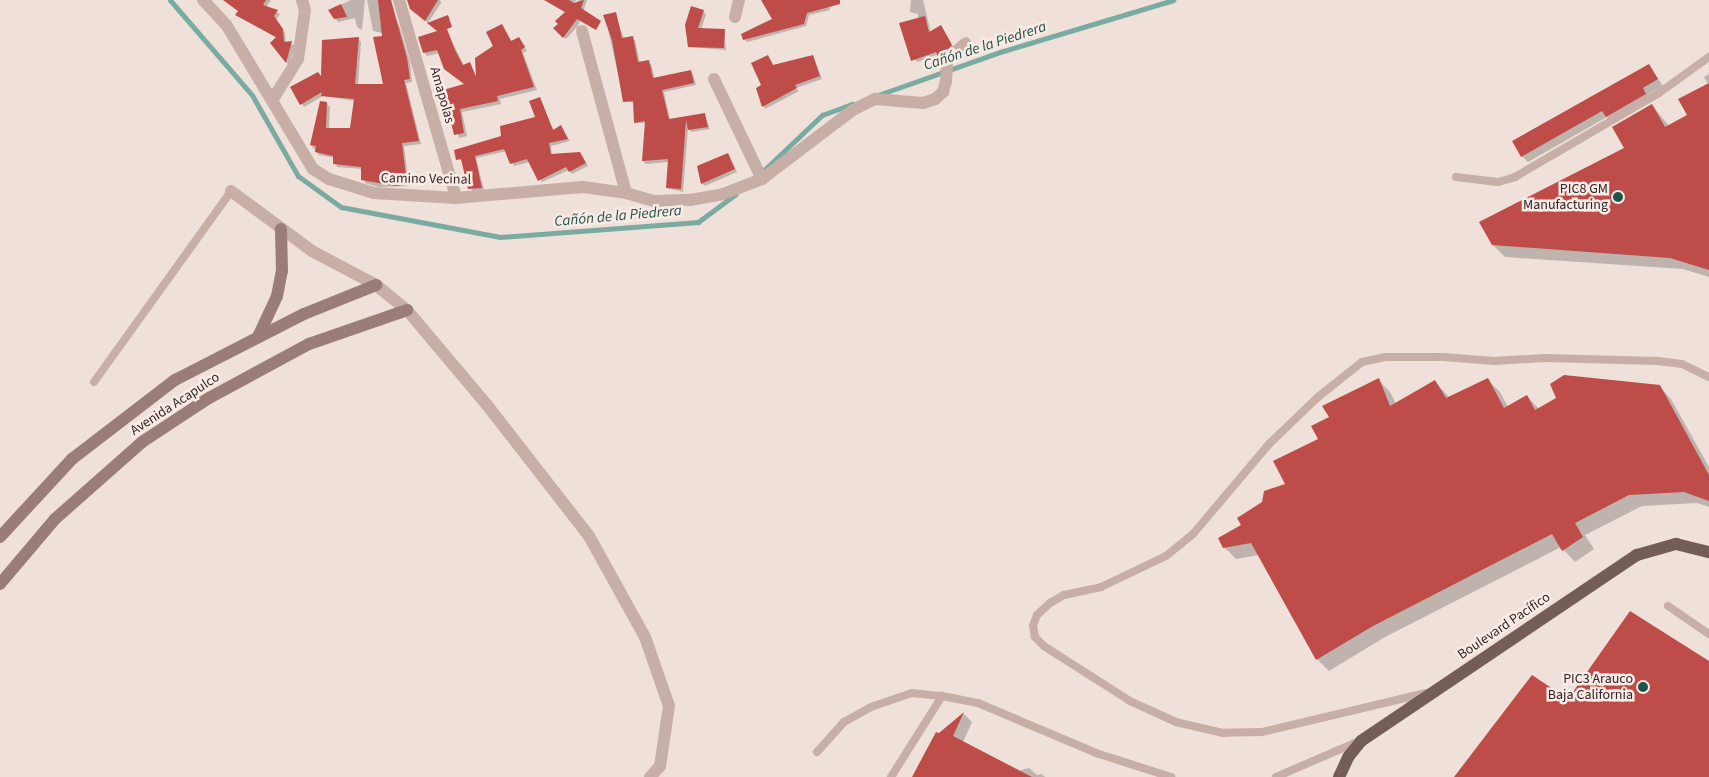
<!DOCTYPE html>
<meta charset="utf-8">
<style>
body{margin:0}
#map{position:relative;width:1709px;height:777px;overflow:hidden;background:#efe0d9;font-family:"Source Sans 3",sans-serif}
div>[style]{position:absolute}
.shadow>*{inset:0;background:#0003}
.stream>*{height:5px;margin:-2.5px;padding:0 2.5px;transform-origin:2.5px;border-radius:2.5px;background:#7aaba2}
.building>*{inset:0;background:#be4c48}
.service>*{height:8px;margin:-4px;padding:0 4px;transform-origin:4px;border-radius:4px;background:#c7aea6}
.minor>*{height:12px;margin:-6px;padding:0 6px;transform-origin:6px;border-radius:6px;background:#c7aea6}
.secondary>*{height:12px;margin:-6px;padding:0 6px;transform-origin:6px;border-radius:6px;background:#9a7d78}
.primary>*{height:12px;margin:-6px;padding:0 6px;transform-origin:6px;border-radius:6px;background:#745c58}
.dots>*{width:14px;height:14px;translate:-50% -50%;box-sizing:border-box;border:2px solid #f8ebe5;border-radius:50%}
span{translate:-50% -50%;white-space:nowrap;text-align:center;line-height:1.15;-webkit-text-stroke:5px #f8ebe5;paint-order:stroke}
.street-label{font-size:14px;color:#332827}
.poi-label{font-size:14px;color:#332827}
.right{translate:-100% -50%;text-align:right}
.water-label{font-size:15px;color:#1f524a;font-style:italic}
</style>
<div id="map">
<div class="shadow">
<i style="clip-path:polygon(237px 0,271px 0,266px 7px,280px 14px,276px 20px,285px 33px,286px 43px,295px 45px,289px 65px,271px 43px,277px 38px,240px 17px)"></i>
<i style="clip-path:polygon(351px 0,365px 0,362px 30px,357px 27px,355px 18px,338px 22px,330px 10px)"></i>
<i style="clip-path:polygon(367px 0,380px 0,399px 25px,410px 62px,412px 82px,406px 83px,421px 144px,404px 146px,409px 186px,379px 187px,365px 183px,362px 169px,337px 167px,335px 158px,319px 155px,311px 145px,327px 104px,330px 107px,329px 129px,351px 130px,355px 101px,323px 96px,304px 107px,292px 88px,322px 78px,358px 39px,361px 42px,358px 85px,385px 85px,382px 33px,373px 31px)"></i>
<i style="clip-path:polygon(408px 0,440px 0,441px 3px,428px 23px,415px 12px)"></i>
<i style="clip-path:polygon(546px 0,576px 0,574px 5px,579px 0,587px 0,578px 26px,566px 39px,555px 28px,566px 13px)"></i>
<i style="clip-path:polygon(762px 0,828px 0,830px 10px,809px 15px,806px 26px,747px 42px,744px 39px,773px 20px)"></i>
<i style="clip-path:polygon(911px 0,923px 0,931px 33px,943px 29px,954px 48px,942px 60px,939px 54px,917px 62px,915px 59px,918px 14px,910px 12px)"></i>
<i style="clip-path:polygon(703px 11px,706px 14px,701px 30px,724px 30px,726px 50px,689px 47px)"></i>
<i style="clip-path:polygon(615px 13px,624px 39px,635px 40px,640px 63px,651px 64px,655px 79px,690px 71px,693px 74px,696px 85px,664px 92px,670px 120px,704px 115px,710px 129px,692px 132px,688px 128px,683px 192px,667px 188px,669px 162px,646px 164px,643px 161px,646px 123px,635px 123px,634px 103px,624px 101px,605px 16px)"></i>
<i style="clip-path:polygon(502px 26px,512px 42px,519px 38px,527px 51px,523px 53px,537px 90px,500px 99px,501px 104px,462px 112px,467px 136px,459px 138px,445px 91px,466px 85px,445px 69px,439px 53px,427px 56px,424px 52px,446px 29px,464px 66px,469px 63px,477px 77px)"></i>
<i style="clip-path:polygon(813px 56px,822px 79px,796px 88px,799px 91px,765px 109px,758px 88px,763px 85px,770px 59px,774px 66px)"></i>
<i style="clip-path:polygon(1649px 65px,1663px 86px,1648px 94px,1651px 100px,1613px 123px,1607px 117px,1528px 162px,1522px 156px)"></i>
<i style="clip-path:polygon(1709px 74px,1709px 277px,1683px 269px,1505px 257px,1493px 245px,1625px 148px,1652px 105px,1669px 126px,1688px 116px,1708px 84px,1704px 77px)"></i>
<i style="clip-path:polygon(539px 99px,554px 131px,561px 127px,570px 141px,551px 146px,552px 156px,582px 156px,588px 166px,572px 174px,569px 170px,542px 182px,530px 162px,514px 166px,507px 151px,476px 158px,484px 190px,472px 191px,463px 161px,458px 159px,536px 118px)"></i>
<i style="clip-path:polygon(728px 155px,737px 172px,705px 186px,702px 183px)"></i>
<i style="clip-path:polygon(1378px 380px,1390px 392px,1396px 404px,1435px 382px,1450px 398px,1488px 380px,1500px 392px,1508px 407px,1527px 396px,1539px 409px,1659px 386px,1671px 399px,1709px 467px,1709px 507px,1697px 503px,1642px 506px,1585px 535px,1594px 549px,1575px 562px,1561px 547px,1385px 637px,1329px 671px,1317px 659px,1259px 555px,1236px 559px,1224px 547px,1286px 485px,1320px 440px,1330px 417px)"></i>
<i style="clip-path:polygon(964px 714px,972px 722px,963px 742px,1018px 771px,1029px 768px,1037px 775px,1042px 774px,1045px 777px,913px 777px,939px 735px)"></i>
</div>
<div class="stream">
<i style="left:170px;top:0;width:125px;rotate:49.2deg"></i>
<i style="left:252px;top:95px;width:93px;rotate:60.4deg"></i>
<i style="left:298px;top:176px;width:53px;rotate:35.8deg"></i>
<i style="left:341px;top:207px;width:162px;rotate:10.7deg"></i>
<i style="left:500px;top:237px;width:199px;rotate:-4.3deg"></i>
<i style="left:698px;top:222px;width:47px;rotate:-36.4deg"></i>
<i style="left:878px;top:95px;width:129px;rotate:-19.4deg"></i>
<i style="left:1000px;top:52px;width:181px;rotate:-16.7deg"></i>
<i style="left:760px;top:174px;width:86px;rotate:-43.6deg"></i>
<i style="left:822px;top:115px;width:33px;rotate:-20deg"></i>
</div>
<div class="building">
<i style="clip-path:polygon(223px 0,266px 0,263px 5px,278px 10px,274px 16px,283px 29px,284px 42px,292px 41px,286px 63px,270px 43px,276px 37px,235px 15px,238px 11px)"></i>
<i style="clip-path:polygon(378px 0,391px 0,407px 58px,410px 79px,404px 80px,419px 141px,402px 143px,407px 184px,396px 186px,361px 180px,361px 167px,333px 164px,333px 156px,315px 152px,316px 146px,310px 145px,320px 101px,327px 102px,326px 128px,350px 128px,354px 99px,321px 96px,322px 92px,300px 105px,290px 87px,318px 72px,321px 76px,322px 40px,359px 37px,355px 84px,383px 84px,373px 37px,382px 36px)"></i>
<i style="clip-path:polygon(407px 0,438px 0,425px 21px,410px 9px)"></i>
<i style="clip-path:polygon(544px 0,569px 0,574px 3px,584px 0,581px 8px,601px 21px,596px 30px,577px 19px,563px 38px,553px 28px,558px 24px,555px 21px,565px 12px)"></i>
<i style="clip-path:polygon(761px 0,840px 0,840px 4px,807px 13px,804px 24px,743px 40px,741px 34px,772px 19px)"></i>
<i style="clip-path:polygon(341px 4px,347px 17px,334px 19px,328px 10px)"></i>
<i style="clip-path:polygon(691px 6px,704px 10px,698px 28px,725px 29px,724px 48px,688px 47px,685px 25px)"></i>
<i style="clip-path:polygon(616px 12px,622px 38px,633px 36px,638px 62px,649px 60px,653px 78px,691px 70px,694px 83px,662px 90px,669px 119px,705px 113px,708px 127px,688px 130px,686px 120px,681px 189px,666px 188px,668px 159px,642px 161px,645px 121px,634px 123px,633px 101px,623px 102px,612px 40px,603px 15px)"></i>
<i style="clip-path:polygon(448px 15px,452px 27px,447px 29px,455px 50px,463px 65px,470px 62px,476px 77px,475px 58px,493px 46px,486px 32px,502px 24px,511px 41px,519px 37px,525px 47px,521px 50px,534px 87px,497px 96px,498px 101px,460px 109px,464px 133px,454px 135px,443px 90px,464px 84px,444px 69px,437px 50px,423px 53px,418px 37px,437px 31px,427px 23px)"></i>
<i style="clip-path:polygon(925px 16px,929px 32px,941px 25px,952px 45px,939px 59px,936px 52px,911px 61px,899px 23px)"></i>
<i style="clip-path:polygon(768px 55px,773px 65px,813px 55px,820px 76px,795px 85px,797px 88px,762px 107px,756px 88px,761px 85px,751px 63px)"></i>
<i style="clip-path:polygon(1649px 64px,1658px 79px,1643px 88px,1646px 94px,1606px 117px,1602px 111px,1521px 157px,1512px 141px)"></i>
<i style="clip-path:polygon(1709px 83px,1709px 270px,1670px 258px,1492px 245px,1479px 222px,1624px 148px,1612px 127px,1652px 104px,1665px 127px,1687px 115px,1678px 99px)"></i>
<i style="clip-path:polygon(540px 97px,553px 130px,561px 125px,568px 139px,549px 143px,551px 154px,580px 152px,586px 163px,569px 172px,566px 167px,538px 181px,527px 159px,510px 164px,504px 149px,475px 156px,482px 188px,468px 189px,461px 159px,456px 160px,454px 150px,501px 136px,500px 126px,535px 117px,529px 101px)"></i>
<i style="clip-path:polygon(728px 153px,735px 169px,701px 184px,697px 166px)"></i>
<i style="clip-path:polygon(1564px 375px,1660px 385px,1709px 475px,1709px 501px,1684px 492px,1629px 495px,1575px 523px,1583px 537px,1562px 551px,1552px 534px,1373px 626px,1316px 660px,1251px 543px,1223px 548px,1218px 538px,1241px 525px,1237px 518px,1262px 502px,1264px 491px,1285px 484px,1273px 461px,1318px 439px,1311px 426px,1329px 417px,1322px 406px,1379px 378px,1390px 406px,1435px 380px,1446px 398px,1488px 378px,1504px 408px,1527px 395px,1535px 410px,1556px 398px,1550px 384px)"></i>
<i style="clip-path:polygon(1630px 611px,1709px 661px,1709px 777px,1454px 777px,1532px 675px,1568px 699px)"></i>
<i style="clip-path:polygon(964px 712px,953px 736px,1032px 777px,912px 777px,936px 732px,939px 733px)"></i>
</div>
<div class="service">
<i style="left:1456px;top:177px;width:42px;rotate:6.8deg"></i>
<i style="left:1498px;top:182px;width:18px;rotate:-16deg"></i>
<i style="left:1515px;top:177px;width:167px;rotate:-30.3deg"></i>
<i style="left:1659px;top:93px;width:62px;rotate:-35.8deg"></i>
<i style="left:94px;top:382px;width:235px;rotate:-54.3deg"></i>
<i style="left:1668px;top:606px;width:50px;rotate:34.3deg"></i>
<i style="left:1426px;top:693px;width:169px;rotate:166.6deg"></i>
<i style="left:1262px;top:732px;width:39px;rotate:179deg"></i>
<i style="left:1223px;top:733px;width:48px;rotate:-166.8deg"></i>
<i style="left:1176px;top:722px;width:51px;rotate:-155.5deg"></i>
<i style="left:1130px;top:701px;width:102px;rotate:-147.4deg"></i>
<i style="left:1044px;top:646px;width:13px;rotate:-135deg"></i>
<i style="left:1035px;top:637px;width:11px;rotate:-100deg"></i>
<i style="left:1033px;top:626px;width:12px;rotate:-70deg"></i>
<i style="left:1037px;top:615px;width:18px;rotate:-43deg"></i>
<i style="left:1050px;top:603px;width:16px;rotate:-30deg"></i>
<i style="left:1064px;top:595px;width:38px;rotate:-12deg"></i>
<i style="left:1101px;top:587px;width:72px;rotate:-25.5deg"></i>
<i style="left:1166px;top:556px;width:35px;rotate:-39deg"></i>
<i style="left:1193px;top:534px;width:118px;rotate:-49.8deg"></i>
<i style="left:1269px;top:444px;width:68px;rotate:-43.8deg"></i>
<i style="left:1318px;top:397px;width:56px;rotate:-38.5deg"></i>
<i style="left:1362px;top:362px;width:24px;rotate:-12deg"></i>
<i style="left:1385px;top:357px;width:58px"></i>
<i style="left:1443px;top:357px;width:51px;rotate:4.5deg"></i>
<i style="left:1494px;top:361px;width:51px;rotate:-3.4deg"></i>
<i style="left:1545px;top:358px;width:113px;rotate:1.5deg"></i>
<i style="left:1658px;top:361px;width:24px;rotate:7deg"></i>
<i style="left:1682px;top:364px;width:30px;rotate:26deg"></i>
<i style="left:817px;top:752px;width:40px;rotate:-48deg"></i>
<i style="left:844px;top:722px;width:31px;rotate:-29deg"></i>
<i style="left:871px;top:707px;width:43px;rotate:-18.9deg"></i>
<i style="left:912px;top:693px;width:30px;rotate:6deg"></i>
<i style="left:891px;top:777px;width:96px;rotate:-57.8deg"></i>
<i style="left:942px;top:696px;width:37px;rotate:11deg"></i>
<i style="left:978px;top:703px;width:131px;rotate:22.9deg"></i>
<i style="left:1099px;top:754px;width:76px;rotate:17.7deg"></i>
<i style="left:1276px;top:777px;width:88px;rotate:-23.4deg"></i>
</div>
<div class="minor">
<i style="left:203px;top:0;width:35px;rotate:47deg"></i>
<i style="left:227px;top:26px;width:167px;rotate:59deg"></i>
<i style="left:313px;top:169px;width:19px;rotate:32deg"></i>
<i style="left:329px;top:179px;width:47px;rotate:17.3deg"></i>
<i style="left:374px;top:193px;width:82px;rotate:3.5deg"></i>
<i style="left:456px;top:198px;width:127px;rotate:-5deg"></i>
<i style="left:583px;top:187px;width:43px;rotate:7.9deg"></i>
<i style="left:626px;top:193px;width:29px;rotate:16deg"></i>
<i style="left:654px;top:201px;width:36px;rotate:-2deg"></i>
<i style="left:690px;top:200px;width:34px;rotate:-10deg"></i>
<i style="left:723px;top:194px;width:42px;rotate:-21deg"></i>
<i style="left:762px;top:179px;width:114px;rotate:-37.2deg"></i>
<i style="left:853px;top:110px;width:25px;rotate:-27deg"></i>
<i style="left:875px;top:99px;width:48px;rotate:4.8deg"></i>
<i style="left:923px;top:103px;width:13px;rotate:-18deg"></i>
<i style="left:935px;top:99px;width:11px;rotate:-41deg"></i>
<i style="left:943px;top:92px;width:11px;rotate:-75deg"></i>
<i style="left:946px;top:81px;width:21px;rotate:-87deg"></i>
<i style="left:947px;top:60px;width:25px;rotate:-42deg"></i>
<i style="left:399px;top:0;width:206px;rotate:73.9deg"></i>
<i style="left:735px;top:17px;width:17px;rotate:-77deg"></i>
<i style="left:582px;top:31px;width:168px;rotate:74.8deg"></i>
<i style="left:714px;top:79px;width:111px;rotate:64.4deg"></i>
<i style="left:273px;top:99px;width:47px;rotate:-58deg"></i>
<i style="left:298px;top:59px;width:49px;rotate:-81.9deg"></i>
<i style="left:305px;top:10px;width:10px;rotate:-107deg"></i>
<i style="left:231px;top:191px;width:101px;rotate:36.5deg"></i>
<i style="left:312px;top:251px;width:72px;rotate:28deg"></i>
<i style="left:376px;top:285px;width:40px;rotate:39deg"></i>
<i style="left:407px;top:310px;width:124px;rotate:49.9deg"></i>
<i style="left:487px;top:405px;width:166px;rotate:52.1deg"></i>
<i style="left:589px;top:536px;width:115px;rotate:61deg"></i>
<i style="left:645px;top:637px;width:73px;rotate:70.8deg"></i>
<i style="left:669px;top:706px;width:61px;rotate:98.5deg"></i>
<i style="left:660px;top:766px;width:15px;rotate:132deg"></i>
</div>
<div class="secondary">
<i style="left:258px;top:337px;width:45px;rotate:-65.1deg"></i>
<i style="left:277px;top:296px;width:25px;rotate:-79deg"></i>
<i style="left:282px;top:271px;width:42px;rotate:-91.4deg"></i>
<i style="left:0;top:537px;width:106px;rotate:-47.3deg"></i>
<i style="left:72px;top:459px;width:130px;rotate:-37.5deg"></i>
<i style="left:175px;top:380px;width:145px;rotate:-27.1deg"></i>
<i style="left:304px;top:314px;width:78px;rotate:-21.9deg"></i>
<i style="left:0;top:584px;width:85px;rotate:-49.8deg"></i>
<i style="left:55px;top:519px;width:116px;rotate:-41.5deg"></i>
<i style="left:142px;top:442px;width:80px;rotate:-33.3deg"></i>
<i style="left:209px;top:398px;width:114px;rotate:-28.4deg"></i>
<i style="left:309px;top:344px;width:104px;rotate:-19.1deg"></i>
</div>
<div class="primary">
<i style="left:1339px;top:777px;width:23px;rotate:-65deg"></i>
<i style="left:1349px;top:756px;width:19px;rotate:-51deg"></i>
<i style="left:1361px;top:741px;width:333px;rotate:-34deg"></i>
<i style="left:1637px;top:555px;width:41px;rotate:-15.8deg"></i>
<i style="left:1676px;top:544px;width:34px;rotate:14deg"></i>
</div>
<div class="dots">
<i style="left:1618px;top:197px;background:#1f524a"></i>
<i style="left:1643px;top:687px;background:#1f524a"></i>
</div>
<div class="street-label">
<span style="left:442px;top:95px;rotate:74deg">Amapolas</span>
<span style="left:426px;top:179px;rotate:1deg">Camino Vecinal</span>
<span style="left:175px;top:404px;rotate:-33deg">Avenida Acapulco</span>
<span style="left:1504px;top:626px;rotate:-34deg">Boulevard Pacífico</span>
</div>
<div class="poi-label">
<span class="right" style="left:1608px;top:197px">PIC8 GM<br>Manufacturing</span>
<span class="right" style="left:1633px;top:687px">PIC3 Arauco<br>Baja California</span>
</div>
<div class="water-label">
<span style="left:985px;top:46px;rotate:-18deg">Cañón de la Piedrera</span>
<span style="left:618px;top:216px;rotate:-5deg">Cañón de la Piedrera</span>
</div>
</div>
